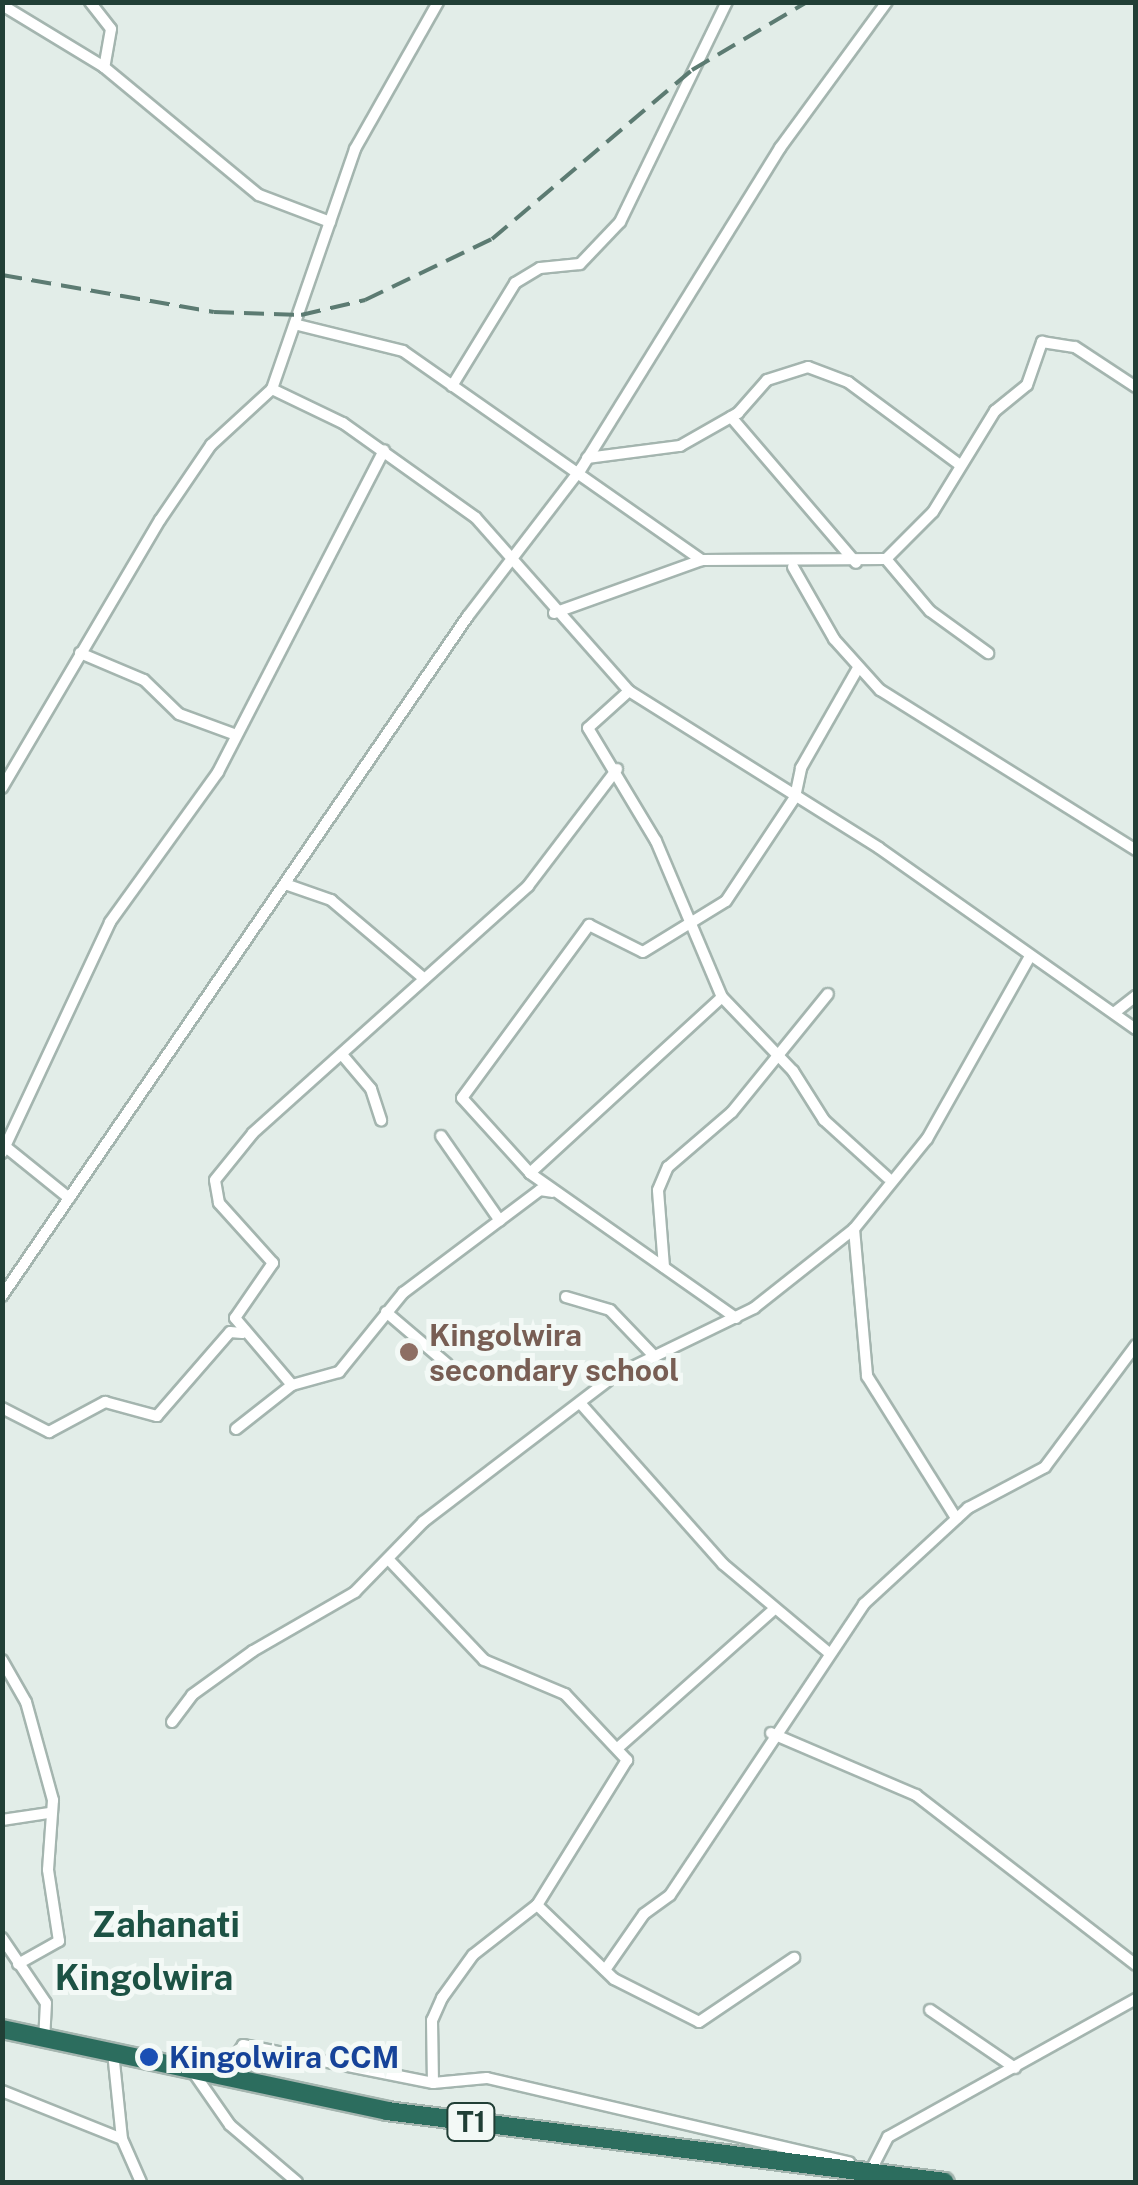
<!DOCTYPE html>
<style>
body{margin:0}
#map{position:relative;width:1138px;height:2185px;overflow:hidden;background:#e2ede8;font-family:"Public Sans",sans-serif}
div>[style]{position:absolute}
.roads{filter:drop-shadow(2px 0 #a4b5af) drop-shadow(-2px 0 #a4b5af) drop-shadow(0 2px #a4b5af) drop-shadow(0 -2px #a4b5af)}
.street>*{height:10px;margin:-5px;padding:0 5px;transform-origin:5px;border-radius:5px;background:#fff}
.highway>*{height:18px;margin:-9px;padding:0 9px;transform-origin:9px;border-radius:9px;background:#2c6d5e}
.rail>*{height:4px;margin-top:-2px;transform-origin:0;background:repeating-linear-gradient(90deg,#5c7b72 0 20px,transparent 0 30px)}
.dots>*{width:28px;height:28px;translate:-50% -50%;box-sizing:border-box;border:5px solid #f3f9f6;border-radius:50%}
span{translate:-50% -50%;white-space:nowrap;text-align:center;line-height:1.15;-webkit-text-stroke:10px #f3f9f6;paint-order:stroke}
.shield-label span{padding:2px 8px;background:#f3f9f6;border:2px solid;border-radius:8px;-webkit-text-stroke-width:0}
.shield-label{font-size:28px;color:#213f36;font-weight:700}
.education-label{font-size:30px;color:#785e54;font-weight:700}
.left{translate:0 -50%;text-align:left}
.transit-label{font-size:30px;color:#164399;font-weight:700}
.quarter-label{font-size:35px;color:#1c5244;font-weight:700}
.frame{position:absolute;inset:0;border:5px solid #213f36;pointer-events:none}
</style>
<div id="map">
<div class="roads">
<div class="street">
<i style="left:90px;top:2px;width:34px;rotate:52deg"></i>
<i style="left:111px;top:29px;width:39px;rotate:100deg"></i>
<i style="left:2px;top:5px;width:119px;rotate:31.3deg"></i>
<i style="left:104px;top:67px;width:201px;rotate:39.6deg"></i>
<i style="left:259px;top:195px;width:76px;rotate:20.8deg"></i>
<i style="left:298px;top:325px;width:108px;rotate:13.9deg"></i>
<i style="left:403px;top:351px;width:365px;rotate:35deg"></i>
<i style="left:452px;top:386px;width:121px;rotate:-58.5deg"></i>
<i style="left:515px;top:283px;width:29px;rotate:-31deg"></i>
<i style="left:540px;top:268px;width:40px;rotate:-5.7deg"></i>
<i style="left:580px;top:264px;width:58px;rotate:-46.4deg"></i>
<i style="left:620px;top:222px;width:245px;rotate:-64.1deg"></i>
<i style="left:272px;top:389px;width:79px;rotate:25.6deg"></i>
<i style="left:343px;top:423px;width:163px;rotate:35.5deg"></i>
<i style="left:476px;top:518px;width:231px;rotate:48.5deg"></i>
<i style="left:629px;top:691px;width:295px;rotate:32.1deg"></i>
<i style="left:879px;top:848px;width:314px;rotate:35.2deg"></i>
<i style="left:731px;top:417px;width:192px;rotate:49.4deg"></i>
<i style="left:587px;top:458px;width:94px;rotate:-7.4deg"></i>
<i style="left:680px;top:446px;width:67px;rotate:-29.6deg"></i>
<i style="left:738px;top:413px;width:44px;rotate:-48.7deg"></i>
<i style="left:767px;top:380px;width:43px;rotate:-17.6deg"></i>
<i style="left:808px;top:367px;width:43px;rotate:20.6deg"></i>
<i style="left:848px;top:382px;width:139px;rotate:36.5deg"></i>
<i style="left:886px;top:559px;width:68px;rotate:49.8deg"></i>
<i style="left:930px;top:611px;width:72px;rotate:35.9deg"></i>
<i style="left:793px;top:567px;width:83px;rotate:60.3deg"></i>
<i style="left:834px;top:639px;width:69px;rotate:48deg"></i>
<i style="left:880px;top:690px;width:302px;rotate:32deg"></i>
<i style="left:554px;top:613px;width:157px;rotate:-19.7deg"></i>
<i style="left:702px;top:560px;width:184px;rotate:-0.3deg"></i>
<i style="left:886px;top:559px;width:66px;rotate:-45deg"></i>
<i style="left:933px;top:512px;width:119px;rotate:-58.5deg"></i>
<i style="left:995px;top:411px;width:41px;rotate:-39.1deg"></i>
<i style="left:1027px;top:385px;width:46px;rotate:-70.8deg"></i>
<i style="left:1042px;top:342px;width:33px;rotate:9deg"></i>
<i style="left:1075px;top:347px;width:73px;rotate:33.3deg"></i>
<i style="left:80px;top:653px;width:69px;rotate:22.9deg"></i>
<i style="left:144px;top:680px;width:49px;rotate:44.2deg"></i>
<i style="left:179px;top:714px;width:61px;rotate:20.2deg"></i>
<i style="left:629px;top:691px;width:55px;rotate:137.9deg"></i>
<i style="left:588px;top:728px;width:132px;rotate:59deg"></i>
<i style="left:656px;top:841px;width:169px;rotate:67.1deg"></i>
<i style="left:722px;top:997px;width:103px;rotate:46.2deg"></i>
<i style="left:793px;top:1071px;width:58px;rotate:57.7deg"></i>
<i style="left:824px;top:1120px;width:86px;rotate:42.2deg"></i>
<i style="left:2px;top:788px;width:311px;rotate:-59.5deg"></i>
<i style="left:160px;top:520px;width:91px;rotate:-55.8deg"></i>
<i style="left:211px;top:445px;width:83px;rotate:-42.6deg"></i>
<i style="left:272px;top:389px;width:254px;rotate:-70.9deg"></i>
<i style="left:355px;top:149px;width:169px;rotate:-60.5deg"></i>
<i style="left:288px;top:885px;width:46px;rotate:19.2deg"></i>
<i style="left:331px;top:900px;width:118px;rotate:40.2deg"></i>
<i style="left:1114px;top:1013px;width:28px;rotate:-38deg"></i>
<i style="left:344px;top:1057px;width:42px;rotate:49.8deg"></i>
<i style="left:371px;top:1089px;width:33px;rotate:72deg"></i>
<i style="left:441px;top:1136px;width:103px;rotate:55.2deg"></i>
<i style="left:7px;top:1148px;width:80px;rotate:38.9deg"></i>
<i style="left:2px;top:1153px;width:255px;rotate:-64.9deg"></i>
<i style="left:110px;top:922px;width:185px;rotate:-54.2deg"></i>
<i style="left:218px;top:772px;width:362px;rotate:-62.7deg"></i>
<i style="left:530px;top:1173px;width:260px;rotate:-42.5deg"></i>
<i style="left:854px;top:1229px;width:148px;rotate:84.9deg"></i>
<i style="left:867px;top:1376px;width:168px;rotate:57.9deg"></i>
<i style="left:664px;top:1267px;width:77px;rotate:-94.5deg"></i>
<i style="left:658px;top:1190px;width:25px;rotate:-67deg"></i>
<i style="left:668px;top:1167px;width:84px;rotate:-40.7deg"></i>
<i style="left:732px;top:1112px;width:152px;rotate:-50.9deg"></i>
<i style="left:2px;top:1296px;width:824px;rotate:-55.58deg"></i>
<i style="left:468px;top:616px;width:185px;rotate:-52.5deg"></i>
<i style="left:581px;top:469px;width:378px;rotate:-58.2deg"></i>
<i style="left:780px;top:148px;width:181px;rotate:-53.8deg"></i>
<i style="left:566px;top:1297px;width:46px;rotate:16.5deg"></i>
<i style="left:610px;top:1310px;width:65px;rotate:46.2deg"></i>
<i style="left:386px;top:1312px;width:80px;rotate:40.4deg"></i>
<i style="left:736px;top:1318px;width:252px;rotate:-144.9deg"></i>
<i style="left:530px;top:1173px;width:101px;rotate:-132.2deg"></i>
<i style="left:462px;top:1098px;width:215px;rotate:-53.7deg"></i>
<i style="left:589px;top:925px;width:60px;rotate:26.6deg"></i>
<i style="left:643px;top:952px;width:97px;rotate:-31.6deg"></i>
<i style="left:726px;top:901px;width:125px;rotate:-56.4deg"></i>
<i style="left:795px;top:797px;width:30px;rotate:-78deg"></i>
<i style="left:801px;top:768px;width:115px;rotate:-60.3deg"></i>
<i style="left:292px;top:1385px;width:88px;rotate:-130.4deg"></i>
<i style="left:235px;top:1318px;width:67px;rotate:-55.4deg"></i>
<i style="left:273px;top:1263px;width:81px;rotate:-132deg"></i>
<i style="left:219px;top:1203px;width:23px;rotate:-100deg"></i>
<i style="left:215px;top:1180px;width:60px;rotate:-51deg"></i>
<i style="left:253px;top:1133px;width:370px;rotate:-41.9deg"></i>
<i style="left:528px;top:886px;width:147px;rotate:-52.7deg"></i>
<i style="left:581px;top:1404px;width:214px;rotate:48.4deg"></i>
<i style="left:723px;top:1564px;width:137px;rotate:40deg"></i>
<i style="left:2px;top:1408px;width:53px;rotate:27.1deg"></i>
<i style="left:49px;top:1432px;width:64px;rotate:-28.2deg"></i>
<i style="left:105px;top:1402px;width:54px;rotate:15.1deg"></i>
<i style="left:157px;top:1416px;width:111px;rotate:-49deg"></i>
<i style="left:230px;top:1332px;width:12px;rotate:5deg"></i>
<i style="left:236px;top:1429px;width:71px;rotate:-38.2deg"></i>
<i style="left:292px;top:1385px;width:49px;rotate:-15.5deg"></i>
<i style="left:339px;top:1372px;width:102px;rotate:-51deg"></i>
<i style="left:403px;top:1293px;width:171px;rotate:-36.9deg"></i>
<i style="left:540px;top:1190px;width:12px;rotate:9deg"></i>
<i style="left:391px;top:1562px;width:135px;rotate:46.5deg"></i>
<i style="left:484px;top:1660px;width:88px;rotate:22.8deg"></i>
<i style="left:565px;top:1694px;width:91px;rotate:46.8deg"></i>
<i style="left:627px;top:1760px;width:171px;rotate:121.8deg"></i>
<i style="left:537px;top:1905px;width:81px;rotate:142deg"></i>
<i style="left:473px;top:1955px;width:53px;rotate:125.8deg"></i>
<i style="left:442px;top:1998px;width:24px;rotate:114deg"></i>
<i style="left:432px;top:2020px;width:63px;rotate:89.1deg"></i>
<i style="left:2px;top:1660px;width:48px;rotate:60.3deg"></i>
<i style="left:26px;top:1702px;width:102px;rotate:74.6deg"></i>
<i style="left:53px;top:1800px;width:70px;rotate:94.1deg"></i>
<i style="left:48px;top:1870px;width:72px;rotate:81.2deg"></i>
<i style="left:59px;top:1941px;width:47px;rotate:150.7deg"></i>
<i style="left:172px;top:1722px;width:34px;rotate:-53deg"></i>
<i style="left:192px;top:1695px;width:75px;rotate:-35.8deg"></i>
<i style="left:253px;top:1651px;width:118px;rotate:-30deg"></i>
<i style="left:355px;top:1592px;width:98px;rotate:-45.8deg"></i>
<i style="left:423px;top:1522px;width:240px;rotate:-37.4deg"></i>
<i style="left:614px;top:1376px;width:156px;rotate:-25.9deg"></i>
<i style="left:754px;top:1308px;width:127px;rotate:-38.3deg"></i>
<i style="left:854px;top:1229px;width:116px;rotate:-51deg"></i>
<i style="left:927px;top:1139px;width:210px;rotate:-60.6deg"></i>
<i style="left:771px;top:1733px;width:158px;rotate:23.2deg"></i>
<i style="left:916px;top:1795px;width:278px;rotate:37.7deg"></i>
<i style="left:619px;top:1747px;width:205px;rotate:-41.6deg"></i>
<i style="left:2px;top:1820px;width:48px;rotate:-8.5deg"></i>
<i style="left:537px;top:1905px;width:107px;rotate:43.9deg"></i>
<i style="left:614px;top:1979px;width:95px;rotate:26.8deg"></i>
<i style="left:699px;top:2022px;width:115px;rotate:-34deg"></i>
<i style="left:2px;top:1938px;width:78px;rotate:55.9deg"></i>
<i style="left:46px;top:2003px;width:33px;rotate:93deg"></i>
<i style="left:605px;top:1970px;width:68px;rotate:-55.1deg"></i>
<i style="left:644px;top:1914px;width:32px;rotate:-36deg"></i>
<i style="left:670px;top:1895px;width:350px;rotate:-56.3deg"></i>
<i style="left:864px;top:1604px;width:142px;rotate:-42.7deg"></i>
<i style="left:968px;top:1508px;width:87px;rotate:-28deg"></i>
<i style="left:1045px;top:1467px;width:152px;rotate:-53.3deg"></i>
<i style="left:930px;top:2010px;width:103px;rotate:34.3deg"></i>
<i style="left:113px;top:2052px;width:87px;rotate:84.1deg"></i>
<i style="left:122px;top:2139px;width:47px;rotate:66.2deg"></i>
<i style="left:191px;top:2069px;width:68px;rotate:55.1deg"></i>
<i style="left:230px;top:2125px;width:88px;rotate:40.4deg"></i>
<i style="left:223px;top:2075px;width:36px;rotate:-56deg"></i>
<i style="left:243px;top:2045px;width:194px;rotate:11.3deg"></i>
<i style="left:433px;top:2083px;width:54px;rotate:-5.3deg"></i>
<i style="left:487px;top:2078px;width:372px;rotate:13.1deg"></i>
<i style="left:2px;top:2091px;width:129px;rotate:21.8deg"></i>
<i style="left:869px;top:2174px;width:42px;rotate:-62.8deg"></i>
<i style="left:888px;top:2137px;width:284px;rotate:-29.1deg"></i>
</div>
<div class="highway">
<i style="left:2px;top:2029px;width:394px;rotate:12deg"></i>
<i style="left:387px;top:2111px;width:562px;rotate:7.25deg"></i>
</div>
</div>
<div class="rail">
<i style="left:2px;top:275px;width:215px;rotate:9.9deg"></i>
<i style="left:214px;top:312px;width:87px;rotate:2deg"></i>
<i style="left:301px;top:315px;width:66px;rotate:-13.2deg"></i>
<i style="left:365px;top:300px;width:141px;rotate:-25.7deg"></i>
<i style="left:492px;top:239px;width:262px;rotate:-40.2deg"></i>
<i style="left:692px;top:70px;width:134px;rotate:-30.6deg"></i>
</div>
<div class="dots">
<i style="left:409px;top:1352px;background:#8d6e63"></i>
<i style="left:149px;top:2057px;background:#1a4fb4"></i>
</div>
<div class="shield-label">
<span style="left:471px;top:2122px">T1</span>
</div>
<div class="education-label">
<span class="left" style="left:429px;top:1352px">Kingolwira<br>secondary school</span>
</div>
<div class="transit-label">
<span class="left" style="left:169px;top:2057px">Kingolwira CCM</span>
</div>
<div class="quarter-label">
<span style="left:166px;top:1925px">Zahanati</span>
<span style="left:144px;top:1978px">Kingolwira</span>
</div>
<div class="frame"></div>
</div>
